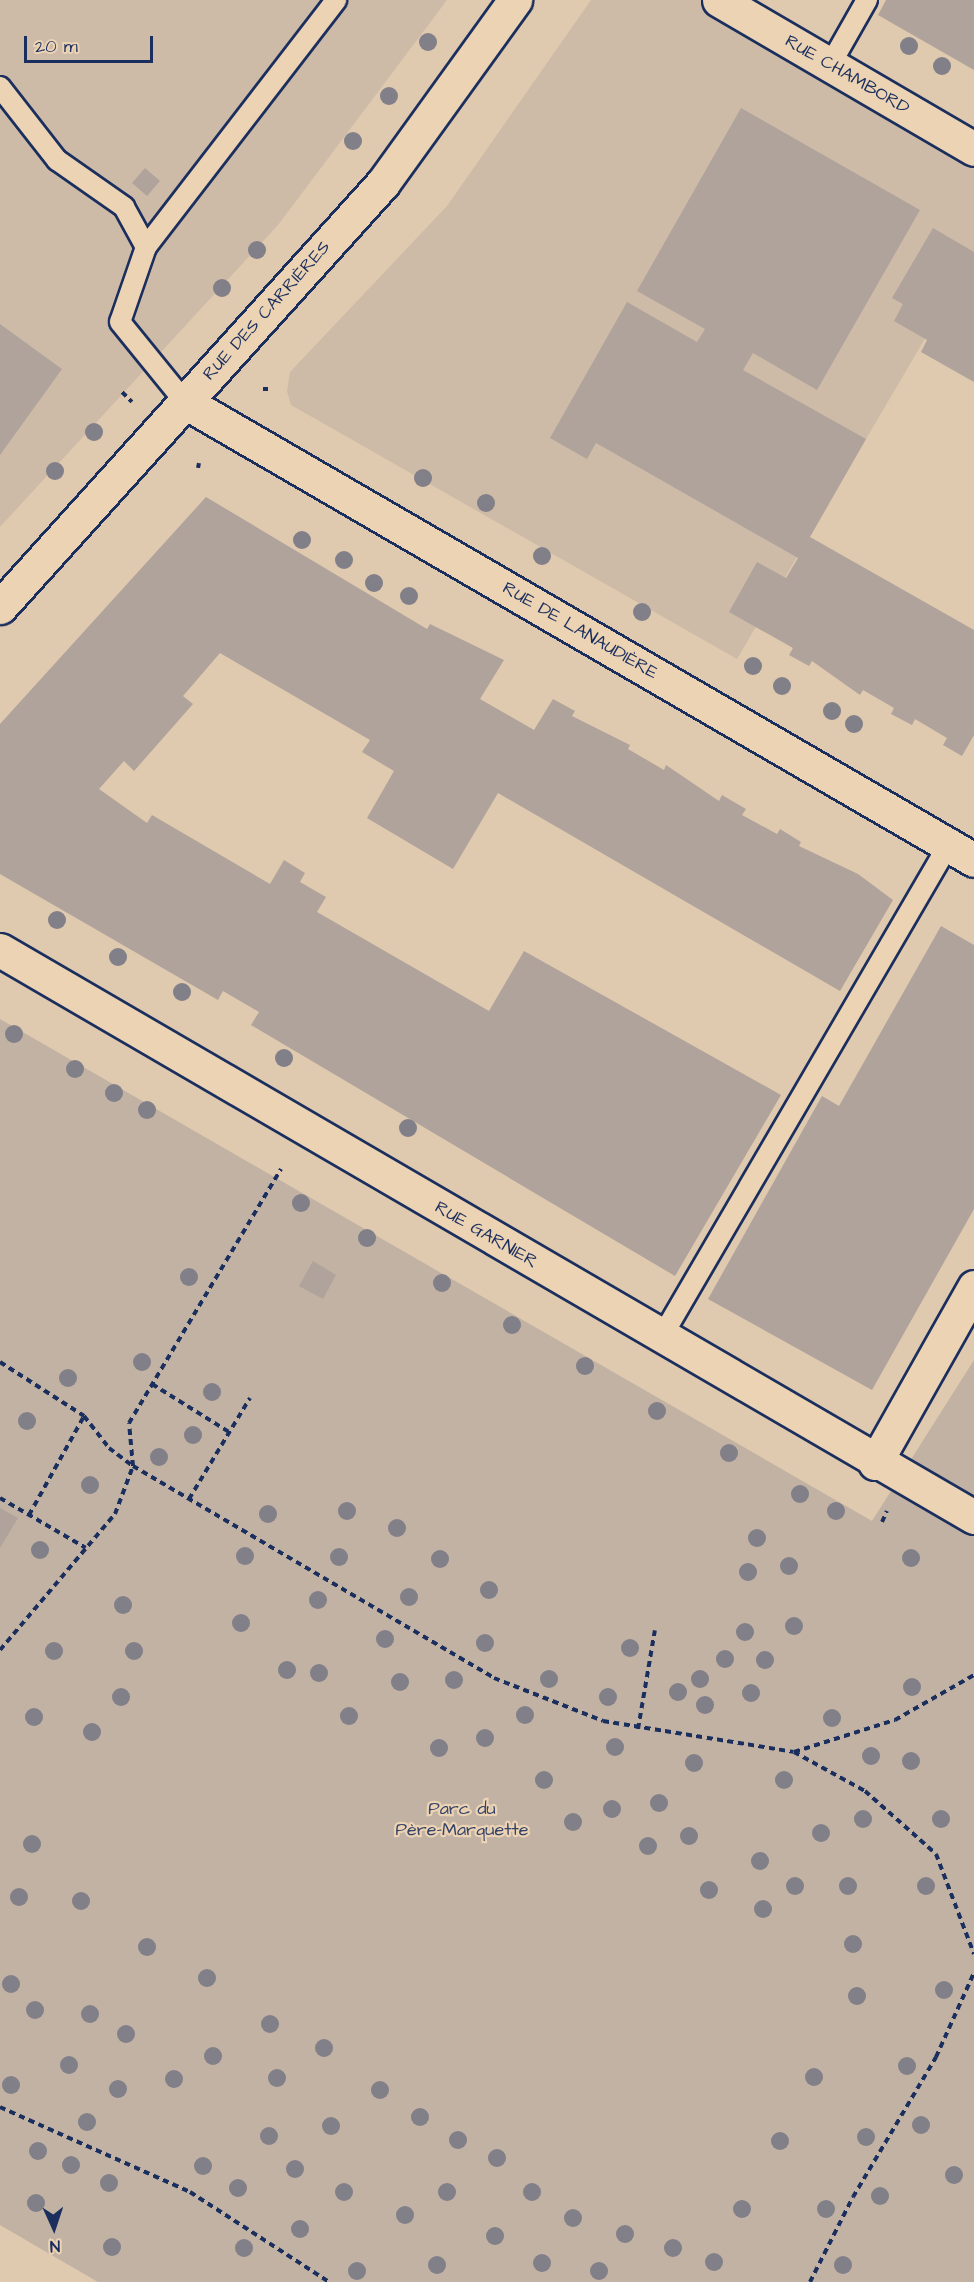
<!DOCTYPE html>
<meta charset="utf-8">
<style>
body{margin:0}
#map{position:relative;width:974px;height:2282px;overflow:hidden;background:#dfc9af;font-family:"Architects Daughter",sans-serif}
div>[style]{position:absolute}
.built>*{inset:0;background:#cdbba8}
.green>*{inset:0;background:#c2b2a3}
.building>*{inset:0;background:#afa39b}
.path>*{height:4px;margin-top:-2px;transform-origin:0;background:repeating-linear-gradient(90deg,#1b2f5e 0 6px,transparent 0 10.5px)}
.roads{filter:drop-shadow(2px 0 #1b2f5e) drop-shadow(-2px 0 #1b2f5e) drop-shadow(0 2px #1b2f5e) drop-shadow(0 -2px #1b2f5e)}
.service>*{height:20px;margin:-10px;padding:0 10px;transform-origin:10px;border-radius:10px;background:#ecd3b4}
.minor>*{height:33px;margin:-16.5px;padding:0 16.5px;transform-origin:16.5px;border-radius:16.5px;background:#ecd3b4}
.trees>*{width:18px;height:18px;margin:-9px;border-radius:50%;background:#817f88}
span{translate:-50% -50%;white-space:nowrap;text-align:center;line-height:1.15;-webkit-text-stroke:4.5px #ecd3b4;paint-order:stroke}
.street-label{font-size:18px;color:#1b2f5e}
.park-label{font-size:18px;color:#344368}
.north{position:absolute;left:24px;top:2198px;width:60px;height:60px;-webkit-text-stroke:4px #ecd3b4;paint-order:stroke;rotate:177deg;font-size:16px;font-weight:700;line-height:24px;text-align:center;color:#1b2f5e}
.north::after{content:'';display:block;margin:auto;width:21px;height:27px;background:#1b2f5e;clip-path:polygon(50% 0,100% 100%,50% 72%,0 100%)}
.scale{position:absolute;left:24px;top:36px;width:129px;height:27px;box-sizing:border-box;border:3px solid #1b2f5e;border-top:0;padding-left:8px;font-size:18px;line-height:21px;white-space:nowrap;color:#1b2f5e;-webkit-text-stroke:4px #ecd3b4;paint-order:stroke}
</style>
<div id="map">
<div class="built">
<i style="clip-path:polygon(0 0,447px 0,278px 225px,0 527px)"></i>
<i style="clip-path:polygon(591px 0,701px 0,974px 160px,974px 255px,737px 659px,291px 405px,287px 391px,290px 372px,447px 206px)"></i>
</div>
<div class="green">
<i style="clip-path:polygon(0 1019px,872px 1521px,974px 1360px,974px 2282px,98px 2282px,0 2225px)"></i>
</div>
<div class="building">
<i style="clip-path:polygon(886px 0,974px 0,974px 70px,878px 15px)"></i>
<i style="clip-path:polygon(741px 108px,920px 210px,817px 390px,753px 353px,743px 370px,866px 439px,810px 537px,974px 630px,974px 735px,962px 756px,943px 745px,947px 738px,915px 719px,912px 725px,891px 714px,894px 708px,863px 690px,860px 695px,812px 661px,809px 666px,789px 655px,793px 648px,729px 612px,757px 562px,786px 578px,798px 558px,596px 443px,587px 459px,550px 438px,627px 302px,697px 342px,705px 329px,637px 291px)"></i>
<i style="clip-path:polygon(145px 168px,160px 181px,147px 196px,132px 183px)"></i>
<i style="clip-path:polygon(933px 228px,974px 252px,974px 382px,921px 352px,927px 340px,894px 321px,903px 304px,892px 298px)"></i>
<i style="clip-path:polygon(0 324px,62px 369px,0 455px)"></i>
<i style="clip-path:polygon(206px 497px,427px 629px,430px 624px,504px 660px,480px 699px,534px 730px,553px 699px,575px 711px,572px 716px,630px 745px,628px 749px,664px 770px,666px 765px,719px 801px,722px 795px,746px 809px,742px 815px,777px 834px,780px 829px,801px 842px,799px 846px,858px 874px,893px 900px,840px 991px,498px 793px,453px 869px,367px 818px,394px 771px,362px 752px,370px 740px,220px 653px,183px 696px,193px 704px,134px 771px,124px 761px,99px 789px,147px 823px,152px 815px,270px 884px,284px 860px,305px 873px,300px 882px,326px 897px,317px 912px,489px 1011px,524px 951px,781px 1095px,675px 1276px,251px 1025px,259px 1012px,223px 991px,218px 1000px,0 874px,0 724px)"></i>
<i style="clip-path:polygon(941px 926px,974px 945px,974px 1209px,872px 1390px,708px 1299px,822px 1096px,839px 1106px)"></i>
<i style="clip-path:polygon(313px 1261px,336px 1275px,323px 1299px,299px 1286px)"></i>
<i style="clip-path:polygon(0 1508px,18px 1518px,0 1548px)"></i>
</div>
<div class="path">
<i style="left:263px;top:389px;width:5px"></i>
<i style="left:122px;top:392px;width:14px;rotate:45deg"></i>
<i style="left:198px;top:468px;width:5px;rotate:-79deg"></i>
<i style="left:0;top:1362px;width:100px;rotate:32.7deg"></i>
<i style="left:84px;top:1416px;width:41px;rotate:52deg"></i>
<i style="left:109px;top:1448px;width:30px;rotate:37deg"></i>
<i style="left:133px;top:1466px;width:419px;rotate:30.4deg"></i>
<i style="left:494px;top:1678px;width:117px;rotate:21.5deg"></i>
<i style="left:603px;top:1721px;width:193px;rotate:9.2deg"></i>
<i style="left:794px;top:1752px;width:106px;rotate:-17.6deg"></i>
<i style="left:895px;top:1720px;width:91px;rotate:-29.7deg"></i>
<i style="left:152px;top:1384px;width:91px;rotate:31.9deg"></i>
<i style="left:0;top:1498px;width:99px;rotate:30.2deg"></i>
<i style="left:189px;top:1499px;width:118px;rotate:-58.9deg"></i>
<i style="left:29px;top:1515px;width:113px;rotate:-60.9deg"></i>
<i style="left:882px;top:1522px;width:12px;rotate:-66deg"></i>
<i style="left:0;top:1650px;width:178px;rotate:-49.8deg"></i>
<i style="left:115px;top:1514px;width:51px;rotate:-69.4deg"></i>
<i style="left:133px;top:1466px;width:43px;rotate:-95.3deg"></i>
<i style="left:129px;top:1423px;width:296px;rotate:-59.1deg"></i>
<i style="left:638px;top:1729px;width:100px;rotate:-80.3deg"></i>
<i style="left:794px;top:1752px;width:81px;rotate:28.8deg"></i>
<i style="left:865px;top:1791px;width:95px;rotate:41.6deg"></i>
<i style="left:936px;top:1854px;width:107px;rotate:69.2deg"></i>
<i style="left:0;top:2107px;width:208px;rotate:24.1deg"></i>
<i style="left:190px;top:2192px;width:166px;rotate:32.9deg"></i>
<i style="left:810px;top:2282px;width:95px;rotate:-63.2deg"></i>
<i style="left:853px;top:2197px;width:163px;rotate:-59.3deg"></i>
<i style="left:936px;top:2057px;width:92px;rotate:-65.7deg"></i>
</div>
<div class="roads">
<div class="service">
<i style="left:830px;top:65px;width:75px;rotate:-60.4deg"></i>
<i style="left:0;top:87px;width:93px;rotate:52deg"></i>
<i style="left:57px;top:160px;width:82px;rotate:35deg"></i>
<i style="left:124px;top:207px;width:46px;rotate:61.2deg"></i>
<i style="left:146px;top:247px;width:79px;rotate:109.1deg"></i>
<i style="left:120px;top:322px;width:103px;rotate:50.9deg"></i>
<i style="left:146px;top:247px;width:312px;rotate:-52.4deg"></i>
<i style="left:661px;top:1338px;width:572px;rotate:-59.76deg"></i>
</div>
<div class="minor">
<i style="left:719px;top:0;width:295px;rotate:30.3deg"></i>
<i style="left:185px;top:402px;width:912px;rotate:30.13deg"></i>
<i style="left:0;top:607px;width:571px;rotate:-47.91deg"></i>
<i style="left:383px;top:183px;width:226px;rotate:-54.2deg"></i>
<i style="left:0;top:950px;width:1127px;rotate:30.21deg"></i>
<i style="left:875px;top:1463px;width:202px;rotate:-60.6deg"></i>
</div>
</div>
<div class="trees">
<i style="left:428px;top:42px"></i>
<i style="left:909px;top:46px"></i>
<i style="left:942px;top:66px"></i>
<i style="left:389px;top:96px"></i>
<i style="left:353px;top:141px"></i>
<i style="left:257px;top:250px"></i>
<i style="left:222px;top:288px"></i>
<i style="left:94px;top:432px"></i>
<i style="left:55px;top:471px"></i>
<i style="left:423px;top:478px"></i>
<i style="left:486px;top:503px"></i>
<i style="left:302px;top:540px"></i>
<i style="left:542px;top:556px"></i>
<i style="left:344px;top:560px"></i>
<i style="left:374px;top:583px"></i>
<i style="left:409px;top:596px"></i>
<i style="left:642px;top:612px"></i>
<i style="left:753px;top:666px"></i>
<i style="left:782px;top:686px"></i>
<i style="left:832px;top:711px"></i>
<i style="left:854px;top:724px"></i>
<i style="left:57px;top:920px"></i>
<i style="left:118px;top:957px"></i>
<i style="left:182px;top:992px"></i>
<i style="left:14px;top:1034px"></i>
<i style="left:284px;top:1058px"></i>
<i style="left:75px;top:1069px"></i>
<i style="left:114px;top:1093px"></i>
<i style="left:147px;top:1110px"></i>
<i style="left:408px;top:1128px"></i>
<i style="left:301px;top:1203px"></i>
<i style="left:367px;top:1238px"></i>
<i style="left:189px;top:1277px"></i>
<i style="left:442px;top:1283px"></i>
<i style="left:512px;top:1325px"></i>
<i style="left:142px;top:1362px"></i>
<i style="left:585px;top:1366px"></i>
<i style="left:68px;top:1378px"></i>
<i style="left:212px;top:1392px"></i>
<i style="left:657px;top:1411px"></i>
<i style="left:27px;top:1421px"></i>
<i style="left:193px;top:1435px"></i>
<i style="left:729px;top:1453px"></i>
<i style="left:159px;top:1457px"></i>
<i style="left:90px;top:1485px"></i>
<i style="left:800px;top:1494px"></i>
<i style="left:347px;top:1511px"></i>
<i style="left:836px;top:1511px"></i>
<i style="left:268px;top:1514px"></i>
<i style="left:397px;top:1528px"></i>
<i style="left:757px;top:1538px"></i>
<i style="left:40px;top:1550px"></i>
<i style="left:245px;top:1556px"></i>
<i style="left:339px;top:1557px"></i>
<i style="left:911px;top:1558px"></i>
<i style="left:440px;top:1559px"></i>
<i style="left:789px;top:1566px"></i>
<i style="left:748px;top:1572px"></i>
<i style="left:489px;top:1590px"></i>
<i style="left:409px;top:1597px"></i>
<i style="left:318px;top:1600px"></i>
<i style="left:123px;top:1605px"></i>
<i style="left:241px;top:1623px"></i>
<i style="left:794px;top:1626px"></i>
<i style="left:745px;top:1632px"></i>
<i style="left:385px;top:1639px"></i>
<i style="left:485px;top:1643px"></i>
<i style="left:630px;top:1648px"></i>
<i style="left:54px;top:1651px"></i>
<i style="left:134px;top:1651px"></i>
<i style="left:725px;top:1659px"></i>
<i style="left:765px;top:1660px"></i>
<i style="left:287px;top:1670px"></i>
<i style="left:319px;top:1673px"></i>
<i style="left:549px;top:1679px"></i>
<i style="left:700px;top:1679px"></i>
<i style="left:454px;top:1680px"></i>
<i style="left:400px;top:1682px"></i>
<i style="left:912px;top:1687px"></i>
<i style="left:678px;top:1692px"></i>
<i style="left:751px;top:1693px"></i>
<i style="left:121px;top:1697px"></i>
<i style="left:608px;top:1697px"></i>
<i style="left:705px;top:1705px"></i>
<i style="left:525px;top:1715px"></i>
<i style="left:349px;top:1716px"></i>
<i style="left:34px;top:1717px"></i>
<i style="left:832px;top:1718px"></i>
<i style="left:92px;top:1732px"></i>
<i style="left:485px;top:1738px"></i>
<i style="left:615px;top:1747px"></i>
<i style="left:439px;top:1748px"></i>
<i style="left:871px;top:1756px"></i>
<i style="left:911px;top:1761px"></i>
<i style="left:694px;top:1763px"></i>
<i style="left:544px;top:1780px"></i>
<i style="left:784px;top:1780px"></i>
<i style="left:659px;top:1803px"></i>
<i style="left:612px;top:1809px"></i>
<i style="left:863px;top:1819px"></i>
<i style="left:941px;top:1819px"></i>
<i style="left:573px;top:1822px"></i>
<i style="left:821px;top:1833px"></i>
<i style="left:689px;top:1836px"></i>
<i style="left:32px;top:1844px"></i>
<i style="left:648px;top:1846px"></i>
<i style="left:760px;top:1861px"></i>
<i style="left:795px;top:1886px"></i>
<i style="left:848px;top:1886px"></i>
<i style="left:926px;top:1886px"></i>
<i style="left:709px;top:1890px"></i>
<i style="left:19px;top:1897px"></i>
<i style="left:81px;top:1901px"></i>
<i style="left:763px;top:1909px"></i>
<i style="left:853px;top:1944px"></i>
<i style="left:147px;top:1947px"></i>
<i style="left:207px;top:1978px"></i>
<i style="left:11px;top:1984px"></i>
<i style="left:944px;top:1990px"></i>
<i style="left:857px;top:1996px"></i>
<i style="left:35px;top:2010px"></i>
<i style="left:90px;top:2014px"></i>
<i style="left:270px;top:2024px"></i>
<i style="left:126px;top:2034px"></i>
<i style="left:324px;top:2048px"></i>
<i style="left:213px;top:2056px"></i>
<i style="left:69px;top:2065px"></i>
<i style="left:907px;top:2066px"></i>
<i style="left:814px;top:2077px"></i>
<i style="left:277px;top:2078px"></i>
<i style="left:174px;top:2079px"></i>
<i style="left:11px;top:2085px"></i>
<i style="left:118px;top:2089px"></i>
<i style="left:380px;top:2090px"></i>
<i style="left:420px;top:2117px"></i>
<i style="left:87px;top:2122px"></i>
<i style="left:921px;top:2125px"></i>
<i style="left:331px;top:2126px"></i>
<i style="left:269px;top:2136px"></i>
<i style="left:866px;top:2137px"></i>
<i style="left:458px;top:2140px"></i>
<i style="left:780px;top:2141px"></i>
<i style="left:38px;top:2151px"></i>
<i style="left:497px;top:2158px"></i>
<i style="left:71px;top:2165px"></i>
<i style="left:203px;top:2166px"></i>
<i style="left:295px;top:2169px"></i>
<i style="left:954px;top:2175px"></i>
<i style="left:109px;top:2183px"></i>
<i style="left:238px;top:2188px"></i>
<i style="left:344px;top:2192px"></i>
<i style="left:447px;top:2192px"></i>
<i style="left:532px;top:2192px"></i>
<i style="left:880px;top:2196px"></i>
<i style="left:36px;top:2203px"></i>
<i style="left:742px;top:2209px"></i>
<i style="left:826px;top:2209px"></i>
<i style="left:405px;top:2215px"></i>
<i style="left:573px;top:2218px"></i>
<i style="left:300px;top:2229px"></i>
<i style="left:625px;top:2234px"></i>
<i style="left:495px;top:2236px"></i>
<i style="left:112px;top:2247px"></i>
<i style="left:244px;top:2248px"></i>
<i style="left:673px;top:2248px"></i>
<i style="left:714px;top:2262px"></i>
<i style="left:542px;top:2263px"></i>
<i style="left:437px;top:2265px"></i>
<i style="left:843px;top:2265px"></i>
<i style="left:357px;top:2271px"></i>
<i style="left:599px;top:2271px"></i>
</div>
<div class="street-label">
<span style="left:847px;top:75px;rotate:30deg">RUE CHAMBORD</span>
<span style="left:267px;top:311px;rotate:-48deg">RUE DES CARRIÈRES</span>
<span style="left:580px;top:631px;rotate:30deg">RUE DE LANAUDIÈRE</span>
<span style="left:486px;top:1235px;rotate:30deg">RUE GARNIER</span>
</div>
<div class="park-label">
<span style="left:462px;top:1820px">Parc du<br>Père-Marquette</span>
</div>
<div class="north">N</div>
<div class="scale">20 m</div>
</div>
